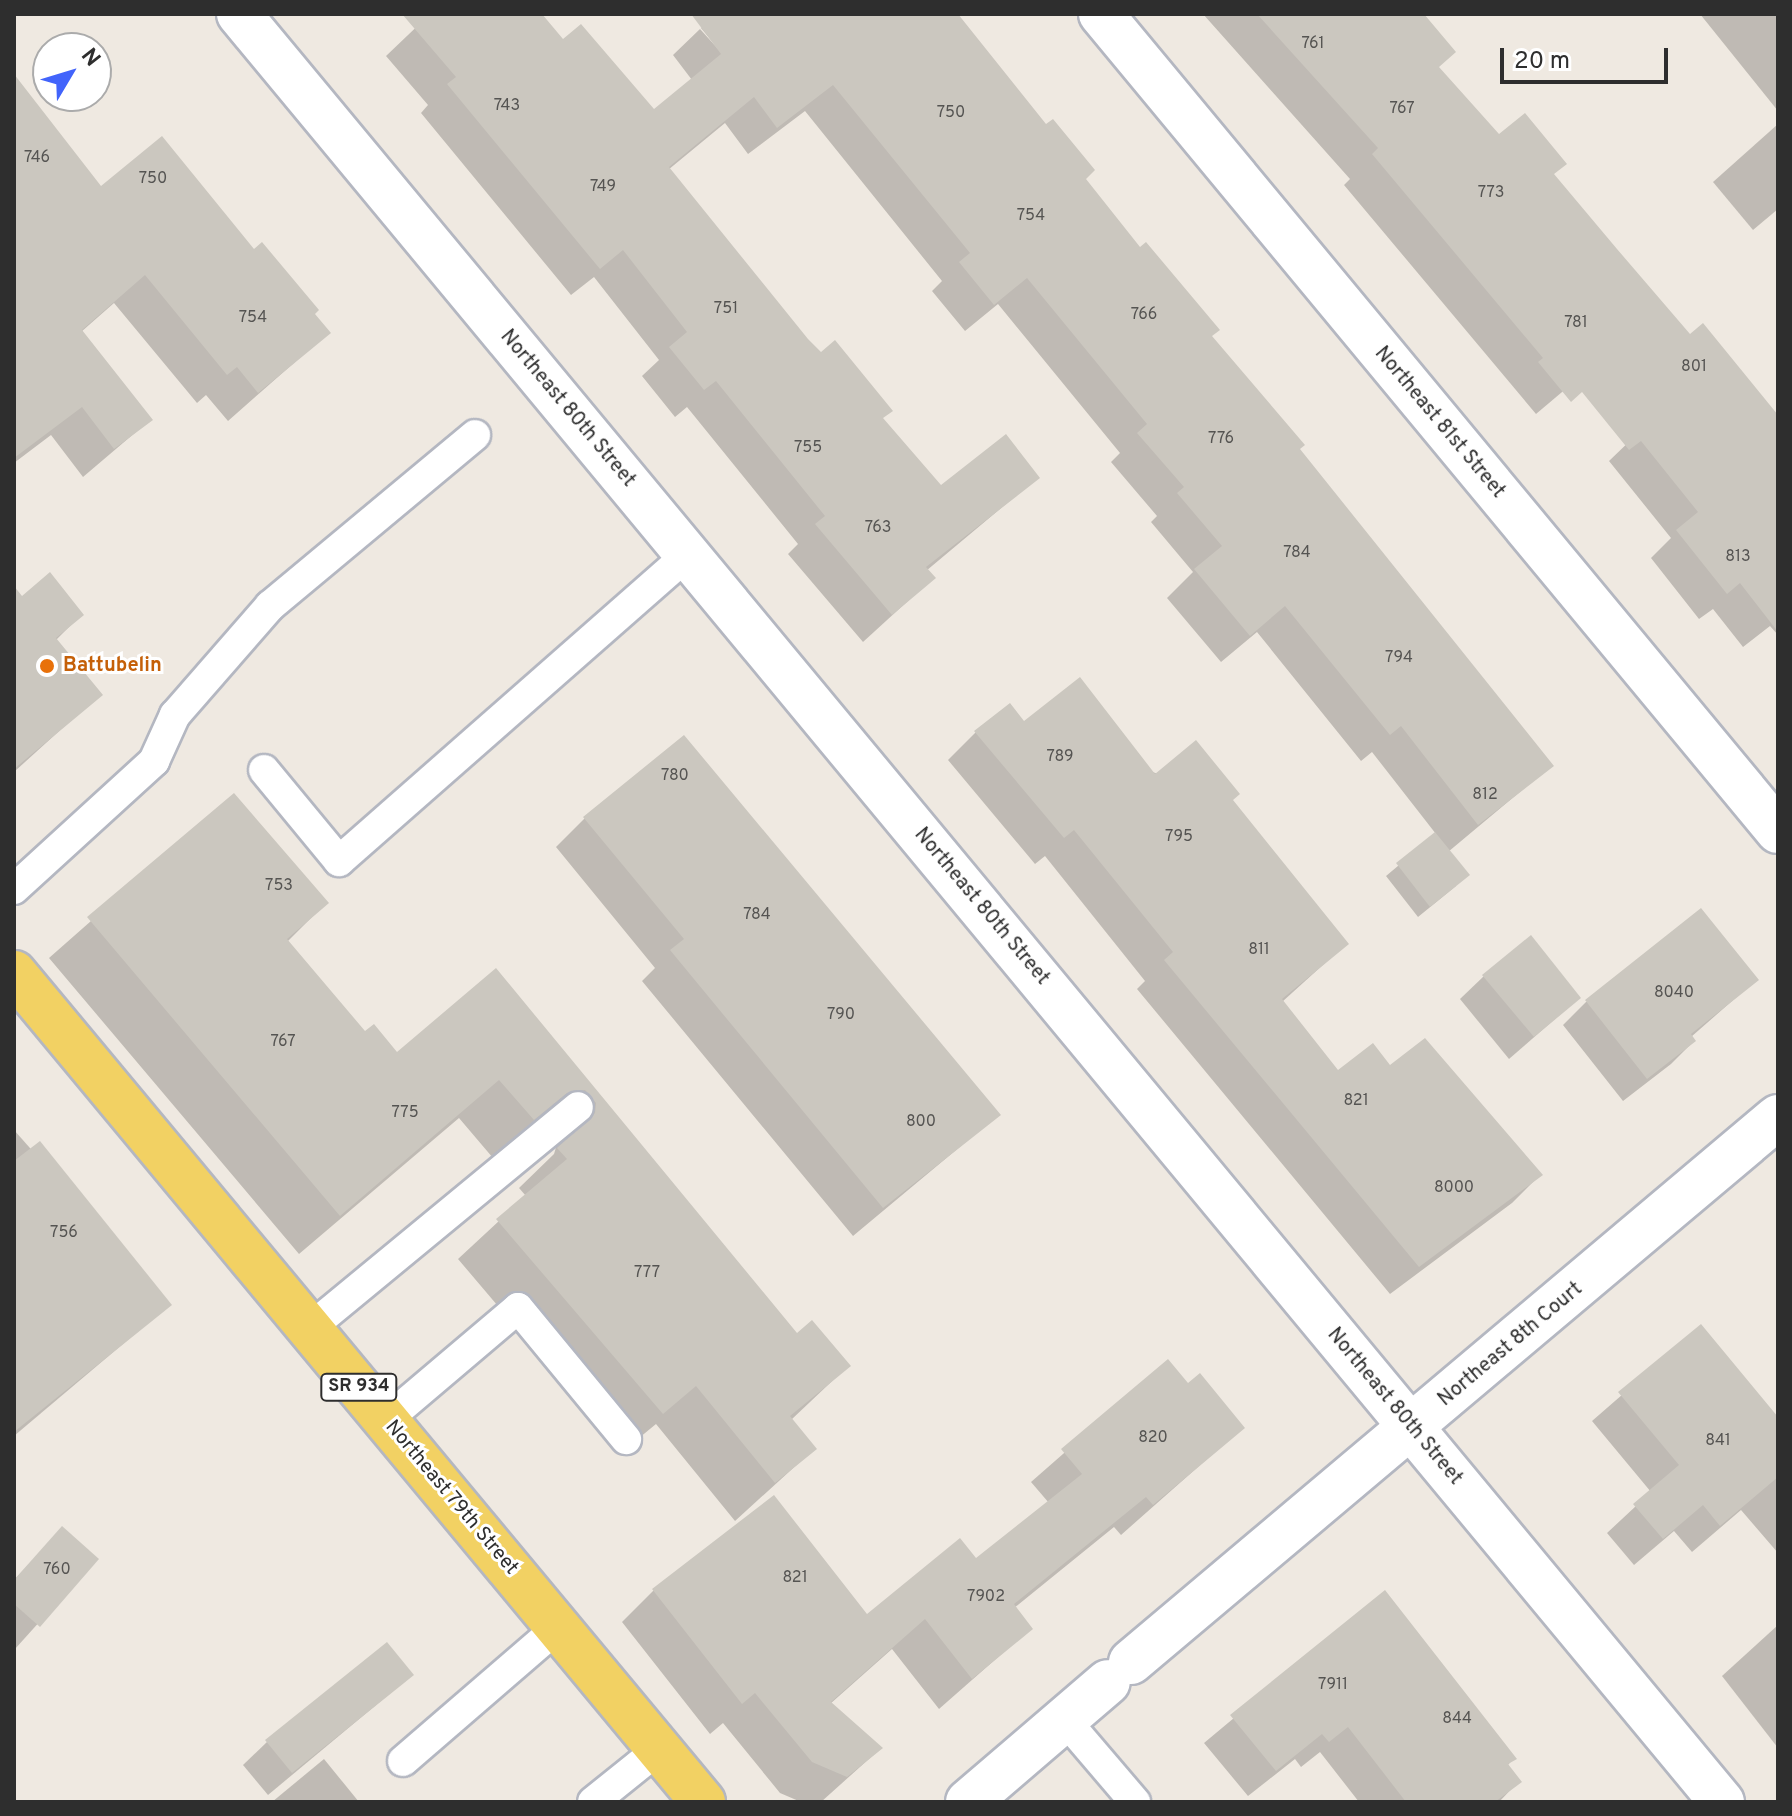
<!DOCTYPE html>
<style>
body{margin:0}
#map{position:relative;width:1792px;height:1816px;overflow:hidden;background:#efe9e1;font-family:Overpass,sans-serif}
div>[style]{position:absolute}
.shadow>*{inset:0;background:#0003}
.building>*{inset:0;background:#cbc7bf}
.roads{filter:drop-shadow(2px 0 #b4b7c1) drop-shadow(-2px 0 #b4b7c1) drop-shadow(0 2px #b4b7c1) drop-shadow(0 -2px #b4b7c1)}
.lane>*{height:30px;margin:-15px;padding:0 15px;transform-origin:15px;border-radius:15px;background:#fff}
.street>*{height:44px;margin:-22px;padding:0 22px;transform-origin:22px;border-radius:22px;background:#fff}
.primary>*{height:44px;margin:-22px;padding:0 22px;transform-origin:22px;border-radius:22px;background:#f2d163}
.dots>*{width:22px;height:22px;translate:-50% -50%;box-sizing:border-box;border:4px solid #fff;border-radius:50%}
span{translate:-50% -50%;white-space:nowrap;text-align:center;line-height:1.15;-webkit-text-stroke:6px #fff;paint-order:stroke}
.number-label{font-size:16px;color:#555452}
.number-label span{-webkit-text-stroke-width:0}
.shield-label span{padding:2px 6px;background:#fff;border:2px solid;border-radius:6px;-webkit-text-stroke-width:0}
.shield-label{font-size:18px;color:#2e2e2e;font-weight:700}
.street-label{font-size:20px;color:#2e2e2e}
.food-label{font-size:20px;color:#c56008;font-weight:700}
.left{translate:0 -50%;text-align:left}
.frame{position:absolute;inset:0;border:16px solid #2e2e2e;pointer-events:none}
.north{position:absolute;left:32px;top:32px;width:80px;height:80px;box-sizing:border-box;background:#fff;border:2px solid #ababab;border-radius:50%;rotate:52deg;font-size:22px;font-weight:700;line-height:32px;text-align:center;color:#2e2e2e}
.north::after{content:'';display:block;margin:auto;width:28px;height:36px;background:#4264fb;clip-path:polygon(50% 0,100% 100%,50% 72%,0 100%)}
.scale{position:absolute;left:1500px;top:48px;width:168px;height:36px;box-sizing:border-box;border:4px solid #2e2e2e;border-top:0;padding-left:10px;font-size:24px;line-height:28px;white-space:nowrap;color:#2e2e2e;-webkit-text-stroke:6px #fff;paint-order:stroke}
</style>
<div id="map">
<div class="shadow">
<i style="clip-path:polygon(430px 14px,539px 14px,563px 41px,654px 112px,692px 80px,673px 55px,700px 29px,729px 61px,701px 28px,718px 14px,948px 14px,1551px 766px,1448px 852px,1456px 886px,1418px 917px,1386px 876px,1436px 834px,1372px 752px,1361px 761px,1257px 632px,1221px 662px,1167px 598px,1193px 572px,1151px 522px,1157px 516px,1111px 462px,1120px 453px,998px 304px,965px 331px,932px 291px,942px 281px,805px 111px,748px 154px,725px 123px,668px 170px,806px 341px,940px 488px,1037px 478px,926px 571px,933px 578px,863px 642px,788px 554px,798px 544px,687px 407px,675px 417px,642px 376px,659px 360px,594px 277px,571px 295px,421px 113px,428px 105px,386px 56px)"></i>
<i style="clip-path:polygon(1203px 14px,1421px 14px,1437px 68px,1499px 137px,1552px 176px,1632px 333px,1536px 414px,1344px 185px,1350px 179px)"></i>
<i style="clip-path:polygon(1700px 14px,1778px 14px,1778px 111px)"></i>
<i style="clip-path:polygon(14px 78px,101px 188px,254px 252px,328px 333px,228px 421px,206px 395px,197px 403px,114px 303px,81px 332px,150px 420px,83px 477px,51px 435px,14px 463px)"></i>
<i style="clip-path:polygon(1778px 124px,1778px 209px,1753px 230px,1713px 182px)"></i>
<i style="clip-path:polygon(1778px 418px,1778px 635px,1770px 626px,1743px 647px,1713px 609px,1699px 619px,1651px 558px,1671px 538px,1609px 461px,1636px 435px)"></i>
<i style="clip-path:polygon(14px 605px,81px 615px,56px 640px,100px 694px,14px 772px)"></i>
<i style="clip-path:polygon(1023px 724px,1231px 801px,1346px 944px,1282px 1002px,1338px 1073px,1389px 1068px,1540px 1175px,1512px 1203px,1390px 1294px,1137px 989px,1145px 981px,1045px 856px,1035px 864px,948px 760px,976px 732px)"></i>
<i style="clip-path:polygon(234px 795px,326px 903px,287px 942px,365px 1034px,397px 1055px,496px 971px,797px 1336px,848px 1366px,791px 1420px,814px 1449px,735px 1521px,656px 1424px,622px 1452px,458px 1259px,526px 1196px,519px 1188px,554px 1154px,557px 1144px,493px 1158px,459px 1118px,299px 1254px,49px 958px)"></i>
<i style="clip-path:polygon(585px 818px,998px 1115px,853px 1236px,642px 981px,655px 968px,556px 847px)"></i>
<i style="clip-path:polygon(1484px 976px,1579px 998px,1509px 1059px,1460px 999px)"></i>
<i style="clip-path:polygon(1756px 980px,1691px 1037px,1694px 1041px,1671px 1064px,1623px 1101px,1563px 1025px,1586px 1002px)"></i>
<i style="clip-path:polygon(14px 1130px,169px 1305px,14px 1436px)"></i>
<i style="clip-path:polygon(1700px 1327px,1778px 1420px,1778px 1553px,1741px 1510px,1692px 1552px,1674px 1531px,1634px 1565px,1607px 1533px,1651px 1492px,1592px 1421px)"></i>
<i style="clip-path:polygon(1168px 1362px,1187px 1385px,1242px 1428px,1121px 1535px,1114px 1527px,1014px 1608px,1030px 1629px,939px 1709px,892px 1649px,830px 1704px,880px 1749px,821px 1802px,801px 1802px,780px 1793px,723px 1723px,710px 1734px,622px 1622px,654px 1590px,867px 1616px,976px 1561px,1049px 1503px,1031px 1482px)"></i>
<i style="clip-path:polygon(62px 1529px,96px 1559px,15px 1649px,14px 1580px)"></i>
<i style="clip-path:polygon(1385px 1592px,1514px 1758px,1507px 1766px,1519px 1781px,1499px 1802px,1359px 1802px,1320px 1752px,1301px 1767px,1295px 1759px,1248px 1796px,1204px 1743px)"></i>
<i style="clip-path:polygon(1778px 1625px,1778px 1748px,1722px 1676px)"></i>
<i style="clip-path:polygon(412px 1675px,268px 1795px,243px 1765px,267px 1742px)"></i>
<i style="clip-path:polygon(324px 1759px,359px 1802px,272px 1802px)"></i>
</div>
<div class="building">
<i style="clip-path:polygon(402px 14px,542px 14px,563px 39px,581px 24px,654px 109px,721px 54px,691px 14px,958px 14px,1046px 124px,1053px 119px,1095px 170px,1086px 179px,1140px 247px,1146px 242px,1220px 330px,1212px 336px,1305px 445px,1300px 449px,1554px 766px,1478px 825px,1401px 726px,1390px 735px,1285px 606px,1250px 636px,1194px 569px,1222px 546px,1177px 493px,1184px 487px,1137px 433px,1147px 424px,1027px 278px,994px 305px,959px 262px,970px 253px,833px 85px,777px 128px,754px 97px,669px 167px,808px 339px,821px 352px,835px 340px,893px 411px,883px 418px,941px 485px,1006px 434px,1040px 478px,926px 567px,936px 578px,892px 615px,815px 524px,825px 516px,716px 381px,704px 390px,669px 347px,687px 332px,623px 250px,600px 269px,447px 84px,456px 77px)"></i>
<i style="clip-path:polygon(1257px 14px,1424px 14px,1456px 52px,1439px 67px,1499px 134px,1525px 113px,1567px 164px,1554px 174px,1617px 249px,1690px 334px,1703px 323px,1778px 415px,1778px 632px,1740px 583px,1727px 594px,1676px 530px,1698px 512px,1641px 441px,1629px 450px,1582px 392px,1571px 402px,1538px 362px,1543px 358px,1372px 154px,1378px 148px)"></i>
<i style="clip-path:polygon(14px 74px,101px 186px,162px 136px,254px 249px,262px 242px,319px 310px,315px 314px,331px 333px,258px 393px,237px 367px,227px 375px,145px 275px,82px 330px,153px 420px,114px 449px,82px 407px,14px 458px)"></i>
<i style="clip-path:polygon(50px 572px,84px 615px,56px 638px,103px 695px,14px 769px,14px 586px,22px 596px)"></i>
<i style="clip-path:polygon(1080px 677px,1155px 774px,1196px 740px,1240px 794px,1233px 800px,1349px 944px,1282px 999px,1338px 1070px,1373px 1043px,1390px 1065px,1425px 1038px,1543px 1175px,1419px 1267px,1164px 960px,1173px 952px,1074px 830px,1064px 838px,974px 731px,1010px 703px,1024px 721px)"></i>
<i style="clip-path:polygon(684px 735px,1001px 1115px,883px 1208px,670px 950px,684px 939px,583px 817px)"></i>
<i style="clip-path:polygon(234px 793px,329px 903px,287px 939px,365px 1031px,374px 1024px,397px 1052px,496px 968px,797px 1333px,812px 1320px,851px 1366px,790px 1416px,817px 1449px,775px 1483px,696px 1386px,663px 1414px,496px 1219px,567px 1159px,557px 1148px,595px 1113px,596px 1103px,585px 1090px,567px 1093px,534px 1120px,499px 1080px,340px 1216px,87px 917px)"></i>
<i style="clip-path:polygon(1435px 832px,1470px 875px,1430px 907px,1396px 863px)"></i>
<i style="clip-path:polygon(1701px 908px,1759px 980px,1691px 1034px,1696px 1041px,1647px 1079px,1585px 1000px)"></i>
<i style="clip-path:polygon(1531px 935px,1581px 998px,1534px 1037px,1482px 975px)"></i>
<i style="clip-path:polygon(40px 1141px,172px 1305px,14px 1432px,14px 1161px)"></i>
<i style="clip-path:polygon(1701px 1324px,1778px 1417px,1778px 1477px,1720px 1526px,1703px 1505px,1663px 1539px,1633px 1504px,1679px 1465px,1618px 1392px)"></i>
<i style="clip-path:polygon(1168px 1359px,1188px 1383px,1200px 1373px,1245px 1428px,1153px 1505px,1146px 1497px,1014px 1604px,1033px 1629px,972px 1679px,925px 1619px,831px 1702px,883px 1748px,847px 1777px,812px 1762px,755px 1693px,742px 1704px,652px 1589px,774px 1495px,867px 1614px,960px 1538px,976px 1558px,1082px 1474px,1061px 1449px)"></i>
<i style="clip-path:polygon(62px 1526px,99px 1559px,40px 1627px,14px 1604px,14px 1580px)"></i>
<i style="clip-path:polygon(1385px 1590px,1517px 1759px,1508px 1764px,1522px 1782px,1495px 1802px,1406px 1802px,1348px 1727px,1329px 1742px,1322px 1734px,1276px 1771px,1230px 1715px)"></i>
<i style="clip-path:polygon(387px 1642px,414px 1675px,292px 1773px,265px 1740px)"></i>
</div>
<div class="roads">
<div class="lane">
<i style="left:264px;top:770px;width:118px;rotate:50.5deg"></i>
<i style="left:339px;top:861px;width:466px;rotate:-41.3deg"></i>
<i style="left:14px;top:889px;width:190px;rotate:-42.4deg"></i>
<i style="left:154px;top:761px;width:51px;rotate:-65.5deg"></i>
<i style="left:175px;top:715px;width:145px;rotate:-48.9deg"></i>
<i style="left:270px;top:606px;width:267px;rotate:-39.8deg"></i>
<i style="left:310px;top:1328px;width:347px;rotate:-39.5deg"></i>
<i style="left:386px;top:1420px;width:173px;rotate:-40.3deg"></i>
<i style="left:518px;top:1308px;width:170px;rotate:50.5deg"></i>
<i style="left:1065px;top:1720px;width:108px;rotate:49.5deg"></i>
<i style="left:403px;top:1761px;width:205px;rotate:-40.8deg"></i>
<i style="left:593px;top:1802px;width:85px;rotate:-38.8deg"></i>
</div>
<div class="street">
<i style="left:239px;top:14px;width:2323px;rotate:50.33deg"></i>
<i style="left:1101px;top:14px;width:1061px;rotate:50.35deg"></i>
<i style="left:1131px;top:1662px;width:846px;rotate:-40.11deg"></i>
<i style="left:968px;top:1802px;width:184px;rotate:-40.6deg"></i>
</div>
<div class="primary">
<i style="left:14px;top:973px;width:1078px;rotate:50.27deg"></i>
</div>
</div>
<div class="dots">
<i style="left:47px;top:666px;background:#e8710a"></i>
</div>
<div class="number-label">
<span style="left:1313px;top:44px">761</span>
<span style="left:507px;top:106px">743</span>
<span style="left:1402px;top:109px">767</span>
<span style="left:951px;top:113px">750</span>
<span style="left:37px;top:158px">746</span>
<span style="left:153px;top:179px">750</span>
<span style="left:603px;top:187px">749</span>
<span style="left:1491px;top:193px">773</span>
<span style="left:1031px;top:216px">754</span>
<span style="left:726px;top:309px">751</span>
<span style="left:1144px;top:315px">766</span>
<span style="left:253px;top:318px">754</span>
<span style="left:1576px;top:323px">781</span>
<span style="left:1694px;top:367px">801</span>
<span style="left:1221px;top:439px">776</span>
<span style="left:808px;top:448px">755</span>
<span style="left:878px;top:528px">763</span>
<span style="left:1297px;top:553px">784</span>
<span style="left:1738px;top:557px">813</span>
<span style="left:1399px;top:658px">794</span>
<span style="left:1060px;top:757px">789</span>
<span style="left:675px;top:776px">780</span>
<span style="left:1485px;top:795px">812</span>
<span style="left:1179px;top:837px">795</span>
<span style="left:279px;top:886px">753</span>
<span style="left:757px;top:915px">784</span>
<span style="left:1259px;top:950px">811</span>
<span style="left:1674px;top:993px">8040</span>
<span style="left:841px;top:1015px">790</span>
<span style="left:283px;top:1042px">767</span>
<span style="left:1356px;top:1101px">821</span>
<span style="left:405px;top:1113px">775</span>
<span style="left:921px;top:1122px">800</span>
<span style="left:1454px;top:1188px">8000</span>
<span style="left:64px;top:1233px">756</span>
<span style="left:647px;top:1273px">777</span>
<span style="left:1153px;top:1438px">820</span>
<span style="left:1718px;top:1441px">841</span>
<span style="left:57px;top:1570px">760</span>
<span style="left:795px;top:1578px">821</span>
<span style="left:986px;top:1597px">7902</span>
<span style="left:1333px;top:1685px">7911</span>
<span style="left:1457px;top:1719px">844</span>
</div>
<div class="shield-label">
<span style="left:359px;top:1387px">SR 934</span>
</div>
<div class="street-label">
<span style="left:567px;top:409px;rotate:50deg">Northeast 80th Street</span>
<span style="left:1439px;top:423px;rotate:50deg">Northeast 81st Street</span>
<span style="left:981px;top:907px;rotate:50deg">Northeast 80th Street</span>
<span style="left:1511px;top:1345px;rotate:-40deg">Northeast 8th Court</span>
<span style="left:1394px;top:1407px;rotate:50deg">Northeast 80th Street</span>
<span style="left:451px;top:1498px;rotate:50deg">Northeast 79th Street</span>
</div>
<div class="food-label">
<span class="left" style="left:63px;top:666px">Battubelin</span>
</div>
<div class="frame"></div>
<div class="north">N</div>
<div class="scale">20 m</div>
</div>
